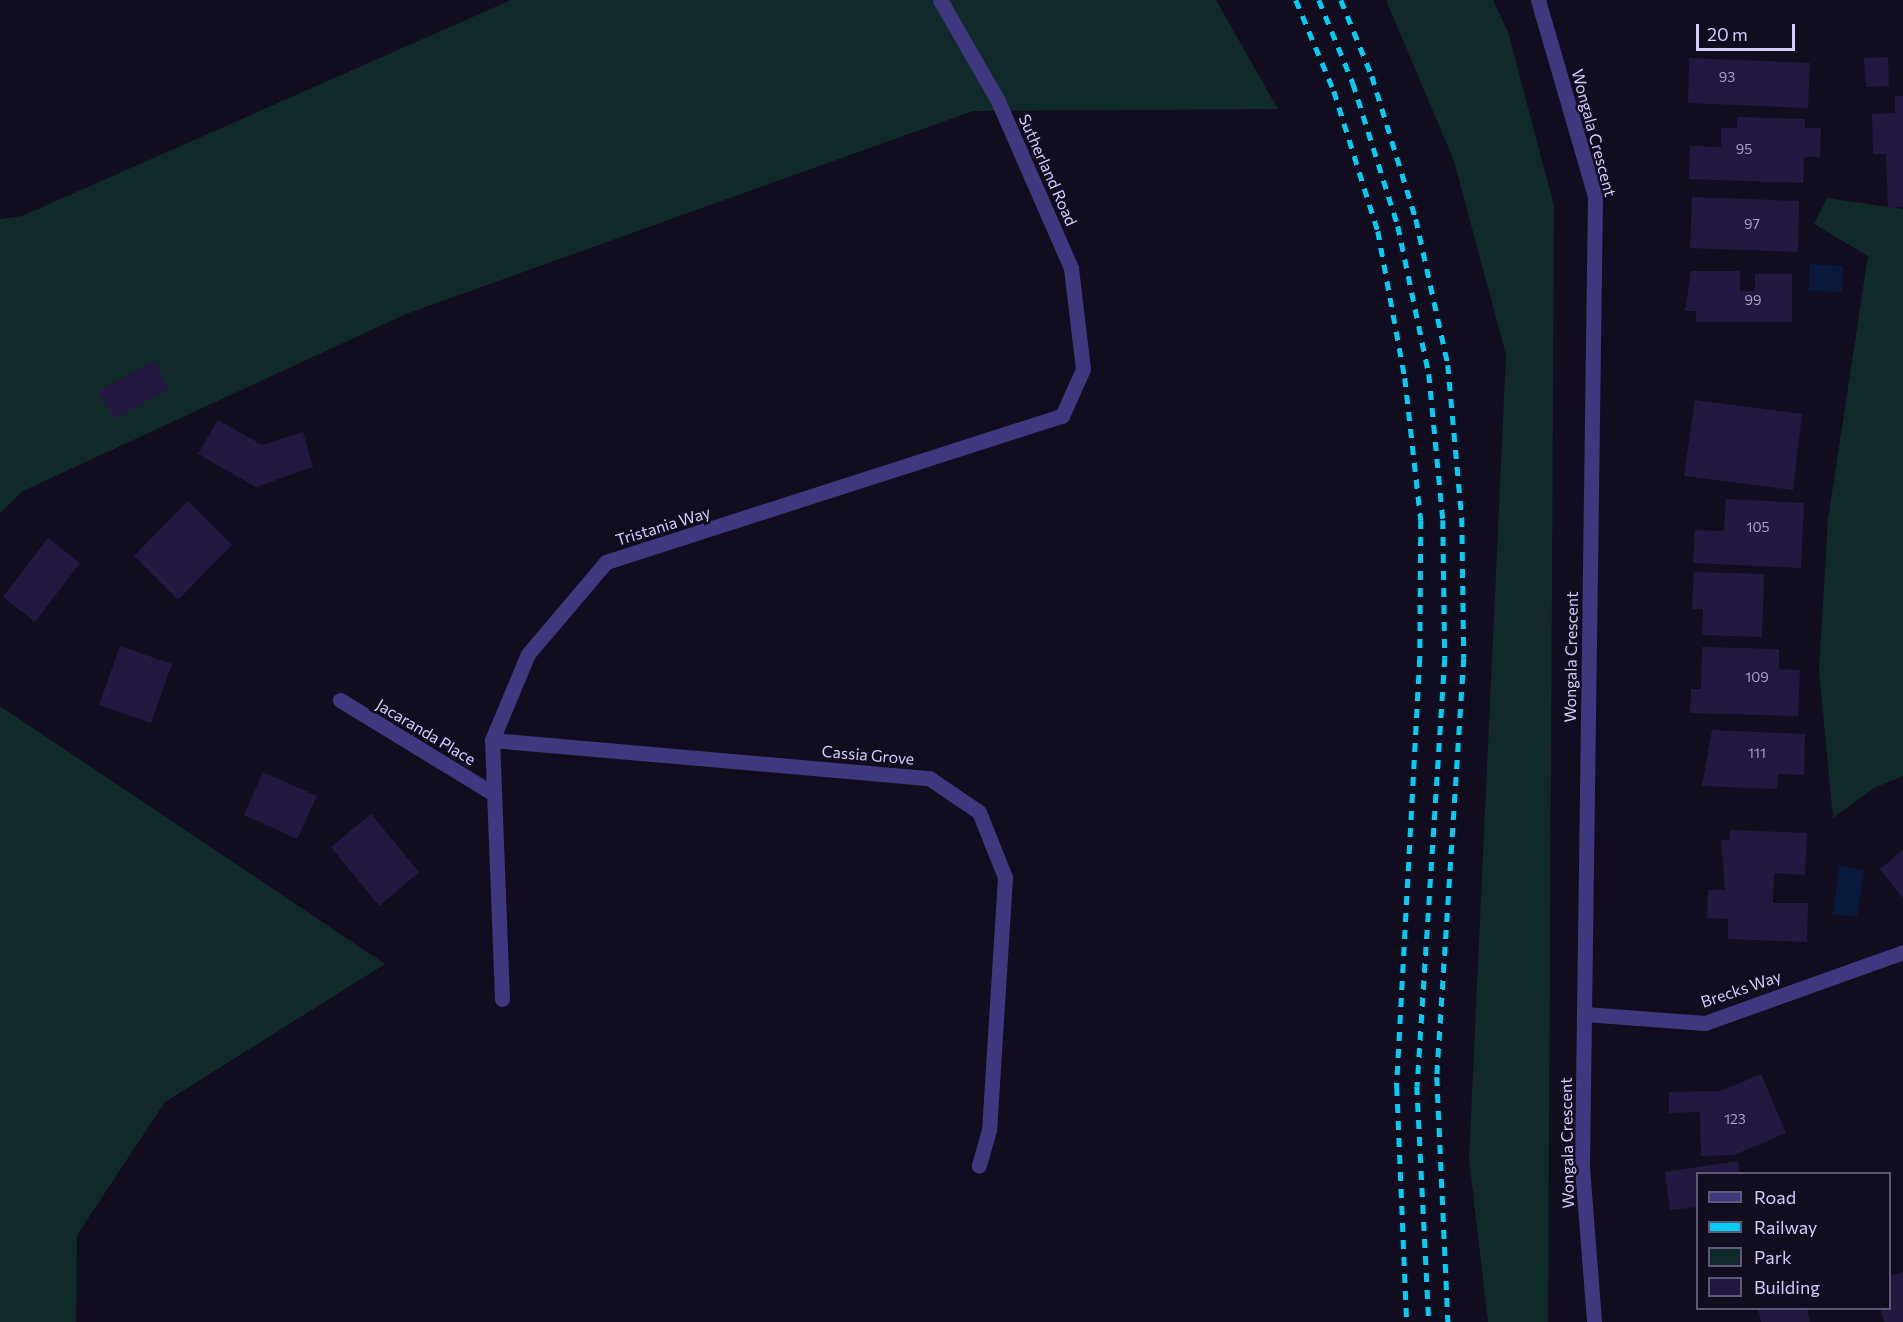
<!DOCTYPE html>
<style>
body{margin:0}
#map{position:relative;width:1903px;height:1322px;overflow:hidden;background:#110d1f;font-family:Commissioner,sans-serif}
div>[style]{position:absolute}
.green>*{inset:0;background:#102929}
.water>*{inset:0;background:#09193c}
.building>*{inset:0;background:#231940}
.street>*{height:15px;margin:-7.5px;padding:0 7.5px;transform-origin:7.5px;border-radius:7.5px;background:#3f387e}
.rail>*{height:4.5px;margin-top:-2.25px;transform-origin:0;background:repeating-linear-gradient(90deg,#02cdf4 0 9px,transparent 0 17px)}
span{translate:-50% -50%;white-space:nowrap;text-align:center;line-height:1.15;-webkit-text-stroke:5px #110d1f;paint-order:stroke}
.number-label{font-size:14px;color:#a89ecf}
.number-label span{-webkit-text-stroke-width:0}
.street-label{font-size:16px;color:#d4cbff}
.legend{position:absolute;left:1696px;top:1172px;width:195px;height:138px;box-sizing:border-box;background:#110d1f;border:2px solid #5f5979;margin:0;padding:8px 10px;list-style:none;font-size:18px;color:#d4cbff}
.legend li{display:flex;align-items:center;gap:12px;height:30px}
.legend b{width:30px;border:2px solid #5f5979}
.scale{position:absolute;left:1696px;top:24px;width:99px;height:27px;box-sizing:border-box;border:3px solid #d4cbff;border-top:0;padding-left:8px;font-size:18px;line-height:21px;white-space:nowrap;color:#d4cbff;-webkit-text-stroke:4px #110d1f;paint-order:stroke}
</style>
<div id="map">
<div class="green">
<i style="clip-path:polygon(511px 0,1216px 0,1278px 109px,973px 111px,406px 314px,23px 491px,0 513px,0 219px,22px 216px)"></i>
<i style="clip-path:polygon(1386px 0,1493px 0,1508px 32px,1554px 206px,1548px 1322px,1488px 1322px,1469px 1159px,1506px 355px,1454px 161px)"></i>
<i style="clip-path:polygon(1827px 198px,1903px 209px,1903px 776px,1874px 788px,1833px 818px,1819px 671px,1828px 519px,1868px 256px,1814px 224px)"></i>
<i style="clip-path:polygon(0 706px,385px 964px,165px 1102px,77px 1235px,76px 1322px,0 1322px)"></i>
</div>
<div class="water">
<i style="clip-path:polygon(1810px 264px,1843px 266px,1842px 292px,1809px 291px)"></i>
<i style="clip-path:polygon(1839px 865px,1864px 871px,1857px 916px,1833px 915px)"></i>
</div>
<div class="building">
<i style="clip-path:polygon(1888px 57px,1889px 86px,1866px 87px,1864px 58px)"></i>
<i style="clip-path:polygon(1689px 58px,1810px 63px,1808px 108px,1688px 103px)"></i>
<i style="clip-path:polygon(1895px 96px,1903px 96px,1903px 207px,1888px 208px,1886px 154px,1873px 154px,1872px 114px,1895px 113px)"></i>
<i style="clip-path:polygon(1737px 117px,1805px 119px,1805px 128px,1821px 128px,1820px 157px,1804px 157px,1803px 183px,1689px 179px,1690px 146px,1721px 147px,1721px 128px,1737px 128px)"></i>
<i style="clip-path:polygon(1692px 197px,1799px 201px,1798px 252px,1690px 248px)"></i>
<i style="clip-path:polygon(1691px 271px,1740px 271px,1740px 291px,1755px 291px,1755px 274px,1792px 274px,1792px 322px,1696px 322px,1696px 311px,1685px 311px)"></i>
<i style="clip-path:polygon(154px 361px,169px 389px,114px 419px,98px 391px)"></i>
<i style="clip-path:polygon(1695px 400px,1802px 414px,1793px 490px,1684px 476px)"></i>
<i style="clip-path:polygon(218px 420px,262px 445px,303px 432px,313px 467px,256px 487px,198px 454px)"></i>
<i style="clip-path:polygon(1726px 499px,1804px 503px,1801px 568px,1693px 563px,1695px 530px,1724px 531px)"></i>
<i style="clip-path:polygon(188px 501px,232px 545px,178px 600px,134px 556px)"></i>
<i style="clip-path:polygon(48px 538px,80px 563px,35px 622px,3px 597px)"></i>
<i style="clip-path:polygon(1694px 572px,1764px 574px,1762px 637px,1702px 635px,1703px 609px,1692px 609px)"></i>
<i style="clip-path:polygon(120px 646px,172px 664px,151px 723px,99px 705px)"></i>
<i style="clip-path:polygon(1702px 647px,1779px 649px,1779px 669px,1800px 670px,1798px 716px,1690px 713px,1691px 689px,1701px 689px)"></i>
<i style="clip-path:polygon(1712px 730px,1805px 734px,1804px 775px,1778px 774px,1777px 789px,1702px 786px)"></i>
<i style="clip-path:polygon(263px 772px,317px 796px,297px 839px,244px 815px)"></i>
<i style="clip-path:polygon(371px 814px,419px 872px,379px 906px,331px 847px)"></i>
<i style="clip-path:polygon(1730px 830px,1807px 833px,1805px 875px,1774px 873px,1773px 903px,1808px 903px,1807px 942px,1728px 939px,1728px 919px,1707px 918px,1708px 890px,1725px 890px,1721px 840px,1730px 840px)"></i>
<i style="clip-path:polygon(1903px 850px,1903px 898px,1880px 869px)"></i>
<i style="clip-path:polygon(1761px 1074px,1786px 1133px,1734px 1155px,1701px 1156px,1700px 1112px,1669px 1113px,1669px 1092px,1721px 1091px)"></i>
<i style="clip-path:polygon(1738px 1161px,1740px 1174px,1698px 1174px,1698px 1207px,1670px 1210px,1665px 1172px)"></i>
<i style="clip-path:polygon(1903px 1272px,1903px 1322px,1884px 1322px,1880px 1308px,1890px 1308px,1890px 1276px)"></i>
<i style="clip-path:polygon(1758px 1308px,1807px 1308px,1810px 1322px,1761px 1322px)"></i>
</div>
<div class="street">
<i style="left:1538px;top:0;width:204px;rotate:73.8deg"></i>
<i style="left:1595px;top:196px;width:972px;rotate:90.77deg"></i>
<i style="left:1582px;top:1168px;width:154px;rotate:85.5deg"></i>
<i style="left:340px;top:700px;width:180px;rotate:31.4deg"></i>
<i style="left:492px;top:740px;width:439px;rotate:5deg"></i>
<i style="left:929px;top:778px;width:60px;rotate:34.2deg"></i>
<i style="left:979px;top:812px;width:70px;rotate:68.2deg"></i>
<i style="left:1005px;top:877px;width:254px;rotate:93.6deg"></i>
<i style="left:989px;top:1130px;width:37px;rotate:106deg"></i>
<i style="left:502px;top:999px;width:259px;rotate:-92.2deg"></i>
<i style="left:492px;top:740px;width:93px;rotate:-67.3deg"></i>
<i style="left:528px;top:654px;width:121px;rotate:-49.7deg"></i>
<i style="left:606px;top:562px;width:479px;rotate:-17.8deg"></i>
<i style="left:1062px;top:416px;width:51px;rotate:-65.9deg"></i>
<i style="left:1083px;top:369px;width:102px;rotate:-96.8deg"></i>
<i style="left:1071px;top:268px;width:184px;rotate:-113.6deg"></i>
<i style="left:997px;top:99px;width:114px;rotate:-119.9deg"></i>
<i style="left:1585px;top:1014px;width:120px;rotate:4.3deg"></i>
<i style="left:1705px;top:1023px;width:210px;rotate:-19.7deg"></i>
</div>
<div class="rail">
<i style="left:1296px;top:0;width:99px;rotate:67.3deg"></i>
<i style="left:1334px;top:91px;width:147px;rotate:72.6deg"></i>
<i style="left:1378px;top:231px;width:149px;rotate:79.6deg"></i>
<i style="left:1405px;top:378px;width:143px;rotate:83.6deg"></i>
<i style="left:1421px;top:520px;width:138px;rotate:90.4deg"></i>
<i style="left:1420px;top:658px;width:430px;rotate:93.1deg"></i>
<i style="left:1397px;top:1087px;width:235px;rotate:87.6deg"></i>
<i style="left:1319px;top:0;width:90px;rotate:67.7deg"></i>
<i style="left:1353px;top:83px;width:150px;rotate:72.5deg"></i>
<i style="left:1398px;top:226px;width:151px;rotate:78.2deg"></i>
<i style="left:1429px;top:374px;width:147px;rotate:84.5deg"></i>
<i style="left:1443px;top:520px;width:138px;rotate:89.2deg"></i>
<i style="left:1445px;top:658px;width:429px;rotate:93.7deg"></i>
<i style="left:1417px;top:1086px;width:236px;rotate:87.1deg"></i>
<i style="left:1341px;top:0;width:82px;rotate:67.8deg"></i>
<i style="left:1372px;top:76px;width:150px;rotate:72.9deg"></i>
<i style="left:1416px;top:219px;width:149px;rotate:77.6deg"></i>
<i style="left:1448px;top:365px;width:154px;rotate:84.8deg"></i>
<i style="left:1462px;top:518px;width:140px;rotate:89.2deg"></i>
<i style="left:1464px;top:658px;width:420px;rotate:93.7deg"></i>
<i style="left:1437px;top:1077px;width:245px;rotate:87.4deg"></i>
</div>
<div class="number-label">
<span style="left:1727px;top:77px">93</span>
<span style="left:1744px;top:149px">95</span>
<span style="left:1752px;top:224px">97</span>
<span style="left:1753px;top:300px">99</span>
<span style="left:1758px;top:527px">105</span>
<span style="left:1757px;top:677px">109</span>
<span style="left:1757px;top:753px">111</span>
<span style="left:1735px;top:1119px">123</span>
</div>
<div class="street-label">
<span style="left:1594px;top:133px;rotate:75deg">Wongala Crescent</span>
<span style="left:1048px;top:170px;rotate:66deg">Sutherland Road</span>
<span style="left:663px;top:526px;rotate:-17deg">Tristania Way</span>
<span style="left:1571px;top:657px;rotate:-89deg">Wongala Crescent</span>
<span style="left:426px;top:732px;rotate:31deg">Jacaranda Place</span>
<span style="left:868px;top:755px;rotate:5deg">Cassia Grove</span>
<span style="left:1741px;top:989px;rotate:-19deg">Brecks Way</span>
<span style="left:1567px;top:1143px;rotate:-91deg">Wongala Crescent</span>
</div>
<ul class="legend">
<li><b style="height:8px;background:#3f387e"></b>Road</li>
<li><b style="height:8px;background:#02cdf4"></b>Railway</li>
<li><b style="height:16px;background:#102929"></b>Park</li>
<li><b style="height:16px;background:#231940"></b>Building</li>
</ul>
<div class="scale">20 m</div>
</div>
